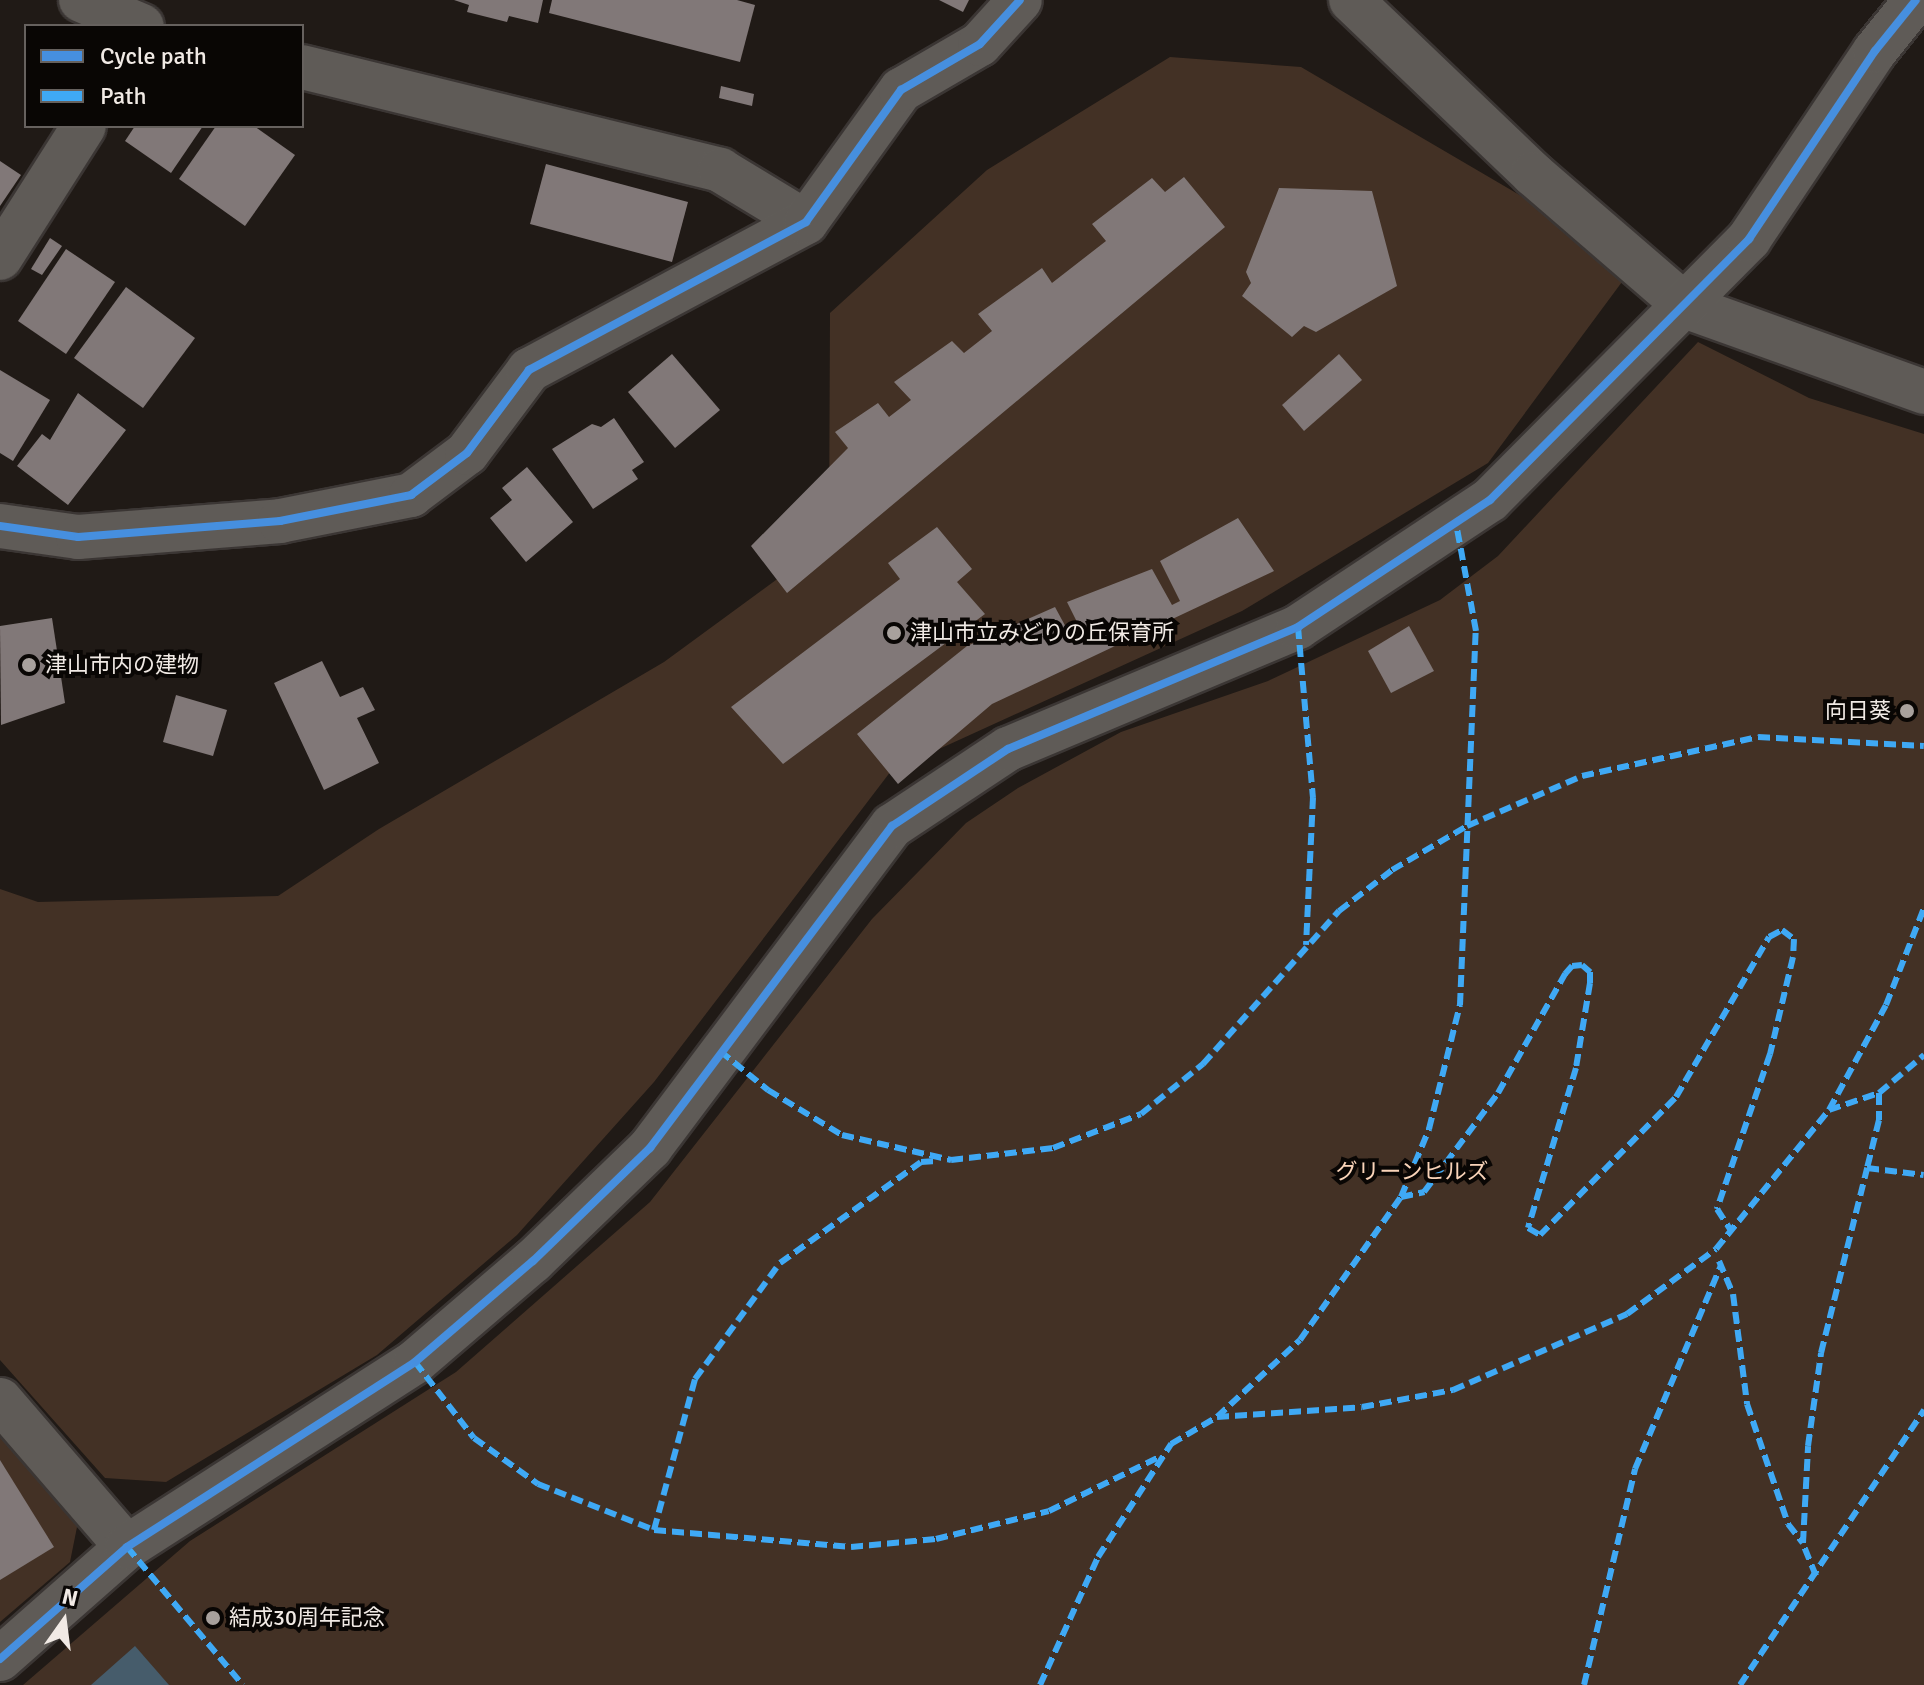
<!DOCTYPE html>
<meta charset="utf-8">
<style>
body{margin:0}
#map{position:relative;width:1924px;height:1685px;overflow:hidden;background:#201a16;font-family:Signika,"Noto Sans JP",sans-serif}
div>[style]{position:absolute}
.green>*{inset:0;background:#433125}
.water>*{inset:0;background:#465c6b}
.building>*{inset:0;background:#817878}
.roads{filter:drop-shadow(2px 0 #3b3634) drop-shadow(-2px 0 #3b3634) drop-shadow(0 2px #3b3634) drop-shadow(0 -2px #3b3634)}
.minor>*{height:44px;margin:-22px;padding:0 22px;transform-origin:22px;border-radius:22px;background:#5f5b57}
.quiet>*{height:6px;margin-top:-3px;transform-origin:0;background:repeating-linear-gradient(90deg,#3fa9f5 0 12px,transparent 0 18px)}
.cycleway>*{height:8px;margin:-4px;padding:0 4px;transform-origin:4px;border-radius:4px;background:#468fdf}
.dots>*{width:22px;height:22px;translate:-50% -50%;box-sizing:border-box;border:4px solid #090604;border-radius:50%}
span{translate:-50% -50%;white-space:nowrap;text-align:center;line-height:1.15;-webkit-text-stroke:8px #090604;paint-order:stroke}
.poi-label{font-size:22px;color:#f1eae5}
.left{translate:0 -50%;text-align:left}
.right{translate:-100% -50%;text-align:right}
.park-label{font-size:22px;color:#fad4b9}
.legend{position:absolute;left:24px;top:24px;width:280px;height:104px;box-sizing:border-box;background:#090604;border:2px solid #66615e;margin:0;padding:10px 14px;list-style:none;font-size:24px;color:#f1eae5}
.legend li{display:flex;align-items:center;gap:16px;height:40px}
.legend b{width:40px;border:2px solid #66615e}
.north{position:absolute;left:24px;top:1581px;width:80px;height:80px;-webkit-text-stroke:6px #090604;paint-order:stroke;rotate:14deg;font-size:22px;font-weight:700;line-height:32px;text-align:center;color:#f1eae5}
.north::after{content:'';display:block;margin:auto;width:28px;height:36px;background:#f1eae5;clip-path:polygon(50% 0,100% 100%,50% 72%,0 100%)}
</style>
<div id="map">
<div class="green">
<i style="clip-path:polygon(1170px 57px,1301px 67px,1636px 263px,1488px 463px,1242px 611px,891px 771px,654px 1082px,517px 1235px,377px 1355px,166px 1482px,105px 1478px,0 1360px,0 889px,38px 902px,278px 896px,379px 829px,664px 662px,829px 541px,830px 313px,987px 170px)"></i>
<i style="clip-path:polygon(1698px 342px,1809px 398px,1924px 434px,1924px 1685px,23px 1685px,190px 1541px,456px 1372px,650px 1202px,872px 919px,966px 823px,1018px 788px,1121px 732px,1268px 681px,1440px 600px,1498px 556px)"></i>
<i style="clip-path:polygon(0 1425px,80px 1512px,70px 1562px,0 1622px)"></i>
</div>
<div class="water">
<i style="clip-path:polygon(135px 1646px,169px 1685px,91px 1685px)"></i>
</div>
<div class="building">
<i style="clip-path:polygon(454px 0,543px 0,538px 23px,509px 16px,507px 22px,467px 12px,469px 5px)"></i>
<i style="clip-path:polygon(552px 0,737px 0,755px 5px,740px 62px,549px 13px)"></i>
<i style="clip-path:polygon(939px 0,969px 0,963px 12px)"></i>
<i style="clip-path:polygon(721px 86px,754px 94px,752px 106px,719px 98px)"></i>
<i style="clip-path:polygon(135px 126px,203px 126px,171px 173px,125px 141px)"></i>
<i style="clip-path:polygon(216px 126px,254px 126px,295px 155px,245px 226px,179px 179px)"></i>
<i style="clip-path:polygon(0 161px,21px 175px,0 206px)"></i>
<i style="clip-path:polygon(546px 164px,688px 202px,672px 262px,530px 224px)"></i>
<i style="clip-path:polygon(1184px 177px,1225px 227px,787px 593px,751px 546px,848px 448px,835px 432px,878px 403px,889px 417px,911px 400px,894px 382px,952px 341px,964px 353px,992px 331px,978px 314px,1042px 268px,1052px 283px,1106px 241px,1092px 224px,1152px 178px,1165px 192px)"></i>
<i style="clip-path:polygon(1279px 188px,1372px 191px,1397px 286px,1316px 332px,1304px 326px,1292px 337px,1242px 296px,1251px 283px,1246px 272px)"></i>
<i style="clip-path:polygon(50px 238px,62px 246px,42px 275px,31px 269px)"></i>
<i style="clip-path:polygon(66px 249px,115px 282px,66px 354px,18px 321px)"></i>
<i style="clip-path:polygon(126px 287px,195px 338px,143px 408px,74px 358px)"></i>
<i style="clip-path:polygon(672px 354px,720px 410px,675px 448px,628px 392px)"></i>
<i style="clip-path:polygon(1339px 354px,1362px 380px,1304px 431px,1282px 405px)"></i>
<i style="clip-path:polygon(0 370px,50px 400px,13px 461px,0 453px)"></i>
<i style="clip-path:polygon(78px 393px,126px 430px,68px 505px,17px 466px,42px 434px,50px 440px)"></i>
<i style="clip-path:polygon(614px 418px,644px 462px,632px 470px,638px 479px,593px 509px,552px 449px,592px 424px,601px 427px)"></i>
<i style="clip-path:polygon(527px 467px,573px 522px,526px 562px,490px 518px,512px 500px,502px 488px)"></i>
<i style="clip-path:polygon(1238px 518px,1274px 571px,992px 704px,898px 784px,857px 734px,967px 646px,1055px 607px,1075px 644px,1085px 638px,1067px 602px,1152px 569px,1172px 605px,1180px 601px,1160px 561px)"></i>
<i style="clip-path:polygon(937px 527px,972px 569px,957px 582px,985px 614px,783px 764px,731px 707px,900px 579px,888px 563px)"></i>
<i style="clip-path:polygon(52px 618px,65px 703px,1px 725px,0 626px)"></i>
<i style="clip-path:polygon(1409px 626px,1434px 671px,1391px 693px,1368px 651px)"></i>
<i style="clip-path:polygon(322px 661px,340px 697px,363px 687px,375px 710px,357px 718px,379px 763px,324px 790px,274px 683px)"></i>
<i style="clip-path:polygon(176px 695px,227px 710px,213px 756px,163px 742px)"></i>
<i style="clip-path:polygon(0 1460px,54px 1547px,0 1580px)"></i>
</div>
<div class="roads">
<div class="minor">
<i style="left:81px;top:0;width:66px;rotate:23.1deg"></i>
<i style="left:1351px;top:0;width:252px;rotate:43.7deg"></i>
<i style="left:1533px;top:174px;width:203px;rotate:40.8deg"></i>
<i style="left:1687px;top:307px;width:252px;rotate:19.7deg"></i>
<i style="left:302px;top:67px;width:431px;rotate:13.8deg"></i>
<i style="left:720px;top:170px;width:100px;rotate:31.2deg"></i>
<i style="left:0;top:258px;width:156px;rotate:-57.5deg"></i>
<i style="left:0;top:526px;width:79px;rotate:8deg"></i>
<i style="left:78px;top:537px;width:203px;rotate:-4.5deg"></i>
<i style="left:280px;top:521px;width:134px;rotate:-11.2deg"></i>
<i style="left:411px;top:495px;width:70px;rotate:-36.9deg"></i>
<i style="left:467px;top:453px;width:104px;rotate:-53.2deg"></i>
<i style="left:529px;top:370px;width:314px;rotate:-28.1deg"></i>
<i style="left:806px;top:222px;width:163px;rotate:-54.3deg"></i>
<i style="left:901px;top:90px;width:91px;rotate:-30.2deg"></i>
<i style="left:980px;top:44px;width:59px;rotate:-47.7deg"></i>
<i style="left:0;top:1400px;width:194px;rotate:49.2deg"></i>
<i style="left:0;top:1659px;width:169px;rotate:-41.4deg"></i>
<i style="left:127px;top:1547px;width:342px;rotate:-32.7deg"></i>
<i style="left:415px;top:1362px;width:155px;rotate:-40.6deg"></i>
<i style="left:533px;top:1261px;width:163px;rotate:-44deg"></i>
<i style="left:650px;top:1148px;width:403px;rotate:-53.1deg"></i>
<i style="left:892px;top:826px;width:139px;rotate:-33.6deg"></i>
<i style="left:1008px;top:749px;width:315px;rotate:-22.8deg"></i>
<i style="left:1298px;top:627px;width:230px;rotate:-33.5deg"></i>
<i style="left:1490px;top:500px;width:368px;rotate:-45.2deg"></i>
<i style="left:1749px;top:239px;width:226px;rotate:-56.2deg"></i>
<i style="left:1875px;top:51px;width:65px;rotate:-51.2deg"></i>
</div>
</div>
<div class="quiet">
<i style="left:1298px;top:627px;width:171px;rotate:85deg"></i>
<i style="left:1313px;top:797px;width:148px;rotate:92.7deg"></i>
<i style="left:720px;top:1051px;width:62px;rotate:39.1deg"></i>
<i style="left:768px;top:1090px;width:87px;rotate:31.3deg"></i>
<i style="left:842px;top:1135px;width:112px;rotate:12.9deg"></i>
<i style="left:951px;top:1160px;width:103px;rotate:-6.7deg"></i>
<i style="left:1053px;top:1148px;width:94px;rotate:-21.1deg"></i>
<i style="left:1141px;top:1114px;width:80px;rotate:-38.9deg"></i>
<i style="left:1203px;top:1064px;width:205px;rotate:-48.4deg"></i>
<i style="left:1339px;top:911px;width:67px;rotate:-37.7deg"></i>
<i style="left:1392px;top:870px;width:87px;rotate:-30.4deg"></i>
<i style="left:1467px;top:826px;width:125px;rotate:-23.5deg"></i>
<i style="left:1582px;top:776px;width:180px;rotate:-12.5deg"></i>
<i style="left:1758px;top:737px;width:166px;rotate:3.1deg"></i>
<i style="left:1879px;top:1093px;width:27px;rotate:90deg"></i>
<i style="left:1879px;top:1120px;width:49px;rotate:104deg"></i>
<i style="left:1867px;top:1168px;width:57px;rotate:7deg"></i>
<i style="left:1829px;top:1110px;width:119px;rotate:-61.5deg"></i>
<i style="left:1886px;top:1005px;width:104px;rotate:-68.6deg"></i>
<i style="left:1401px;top:1197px;width:24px;rotate:-12deg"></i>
<i style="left:1424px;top:1192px;width:124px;rotate:-53.2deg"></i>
<i style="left:1498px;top:1093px;width:137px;rotate:-60.6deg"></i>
<i style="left:1565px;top:974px;width:11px;rotate:-49deg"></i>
<i style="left:1572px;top:966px;width:10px;rotate:-6deg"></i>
<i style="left:1582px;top:965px;width:11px;rotate:41deg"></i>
<i style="left:1590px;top:972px;width:11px;rotate:90deg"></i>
<i style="left:1590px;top:983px;width:86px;rotate:99.4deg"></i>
<i style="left:1576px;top:1068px;width:167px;rotate:106.7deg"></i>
<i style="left:1528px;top:1228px;width:14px;rotate:30deg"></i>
<i style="left:1540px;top:1235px;width:194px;rotate:-45.4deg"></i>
<i style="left:1676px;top:1097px;width:185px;rotate:-59.8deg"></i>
<i style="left:1769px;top:937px;width:15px;rotate:-28deg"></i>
<i style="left:1782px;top:930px;width:15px;rotate:37deg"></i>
<i style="left:1794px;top:939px;width:18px;rotate:93deg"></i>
<i style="left:1793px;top:957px;width:100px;rotate:103.3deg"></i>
<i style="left:1770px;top:1054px;width:164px;rotate:108.9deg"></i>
<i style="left:1717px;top:1209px;width:24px;rotate:57deg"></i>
<i style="left:1719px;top:1261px;width:36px;rotate:67deg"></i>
<i style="left:1733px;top:1294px;width:111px;rotate:82.7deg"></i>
<i style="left:1747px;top:1404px;width:127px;rotate:71.1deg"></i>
<i style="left:1788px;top:1524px;width:24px;rotate:52deg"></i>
<i style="left:415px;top:1362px;width:96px;rotate:52.2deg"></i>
<i style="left:474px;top:1438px;width:79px;rotate:35.7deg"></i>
<i style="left:538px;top:1484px;width:125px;rotate:21.6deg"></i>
<i style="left:654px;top:1530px;width:198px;rotate:4.9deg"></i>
<i style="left:851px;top:1547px;width:85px;rotate:-5.4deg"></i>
<i style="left:936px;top:1539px;width:116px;rotate:-13.9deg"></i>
<i style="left:1049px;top:1511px;width:123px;rotate:-26.1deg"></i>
<i style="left:1217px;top:1417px;width:113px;rotate:-42.9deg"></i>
<i style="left:1300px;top:1340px;width:175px;rotate:-54.8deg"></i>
<i style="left:1401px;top:1197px;width:74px;rotate:-67.6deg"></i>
<i style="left:1429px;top:1129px;width:128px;rotate:-76deg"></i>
<i style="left:1460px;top:1005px;width:374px;rotate:-87.6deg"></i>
<i style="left:1476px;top:631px;width:110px;rotate:-100.5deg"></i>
<i style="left:654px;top:1530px;width:156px;rotate:-74.8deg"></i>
<i style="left:695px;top:1379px;width:144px;rotate:-53.8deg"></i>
<i style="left:780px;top:1263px;width:173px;rotate:-35.6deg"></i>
<i style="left:921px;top:1162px;width:15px;rotate:-4deg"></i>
<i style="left:127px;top:1547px;width:180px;rotate:50deg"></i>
<i style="left:1816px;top:1576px;width:35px;rotate:-112deg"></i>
<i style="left:1803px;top:1543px;width:97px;rotate:-87deg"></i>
<i style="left:1808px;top:1446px;width:94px;rotate:-82deg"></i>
<i style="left:1821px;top:1353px;width:191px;rotate:-76deg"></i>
<i style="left:1040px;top:1685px;width:141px;rotate:-65.6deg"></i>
<i style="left:1098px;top:1557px;width:135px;rotate:-57.1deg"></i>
<i style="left:1171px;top:1444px;width:53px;rotate:-30.4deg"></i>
<i style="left:1217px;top:1417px;width:145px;rotate:-3.9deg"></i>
<i style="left:1362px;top:1407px;width:93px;rotate:-10.6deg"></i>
<i style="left:1453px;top:1390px;width:190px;rotate:-23.6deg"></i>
<i style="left:1627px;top:1314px;width:110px;rotate:-36.1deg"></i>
<i style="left:1716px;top:1249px;width:179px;rotate:-50.9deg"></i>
<i style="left:1829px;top:1110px;width:53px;rotate:-18.8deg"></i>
<i style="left:1879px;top:1093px;width:59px;rotate:-40.2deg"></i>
<i style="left:1584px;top:1685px;width:222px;rotate:-76.7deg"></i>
<i style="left:1635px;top:1469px;width:221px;rotate:-67.1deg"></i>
<i style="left:1740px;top:1685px;width:331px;rotate:-56.2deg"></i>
</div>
<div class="cycleway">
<i style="left:0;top:526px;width:79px;rotate:8deg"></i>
<i style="left:78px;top:537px;width:203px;rotate:-4.5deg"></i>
<i style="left:280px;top:521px;width:134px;rotate:-11.2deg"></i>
<i style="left:411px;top:495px;width:70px;rotate:-36.9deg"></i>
<i style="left:467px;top:453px;width:104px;rotate:-53.2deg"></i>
<i style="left:529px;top:370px;width:314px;rotate:-28.1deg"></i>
<i style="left:806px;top:222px;width:163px;rotate:-54.3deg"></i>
<i style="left:901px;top:90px;width:91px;rotate:-30.2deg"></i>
<i style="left:980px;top:44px;width:59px;rotate:-47.7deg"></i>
<i style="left:0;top:1659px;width:169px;rotate:-41.4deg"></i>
<i style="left:127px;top:1547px;width:342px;rotate:-32.7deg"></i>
<i style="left:415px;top:1362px;width:155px;rotate:-40.6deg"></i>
<i style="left:533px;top:1261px;width:163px;rotate:-44deg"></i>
<i style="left:650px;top:1148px;width:403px;rotate:-53.1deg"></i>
<i style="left:892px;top:826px;width:139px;rotate:-33.6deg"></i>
<i style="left:1008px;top:749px;width:315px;rotate:-22.8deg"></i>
<i style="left:1298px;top:627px;width:230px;rotate:-33.5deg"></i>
<i style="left:1490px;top:500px;width:368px;rotate:-45.2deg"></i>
<i style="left:1749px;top:239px;width:226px;rotate:-56.2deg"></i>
<i style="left:1875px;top:51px;width:65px;rotate:-51.2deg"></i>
</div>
<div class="dots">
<i style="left:894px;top:633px;background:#a8a19d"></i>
<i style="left:29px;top:665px;background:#a8a19d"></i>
<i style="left:1907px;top:711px;background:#a8a19d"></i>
<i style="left:213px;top:1618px;background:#a8a19d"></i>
</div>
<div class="poi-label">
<span class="left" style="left:910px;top:633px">津山市立みどりの丘保育所</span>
<span class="left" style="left:45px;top:665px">津山市内の建物</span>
<span class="right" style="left:1891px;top:711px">向日葵</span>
<span class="left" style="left:229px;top:1618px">結成30周年記念</span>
</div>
<div class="park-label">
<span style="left:1412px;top:1172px">グリーンヒルズ</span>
</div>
<ul class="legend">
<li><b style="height:10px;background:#468fdf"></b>Cycle path</li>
<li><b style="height:10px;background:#3fa9f5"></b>Path</li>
</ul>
<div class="north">N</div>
</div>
